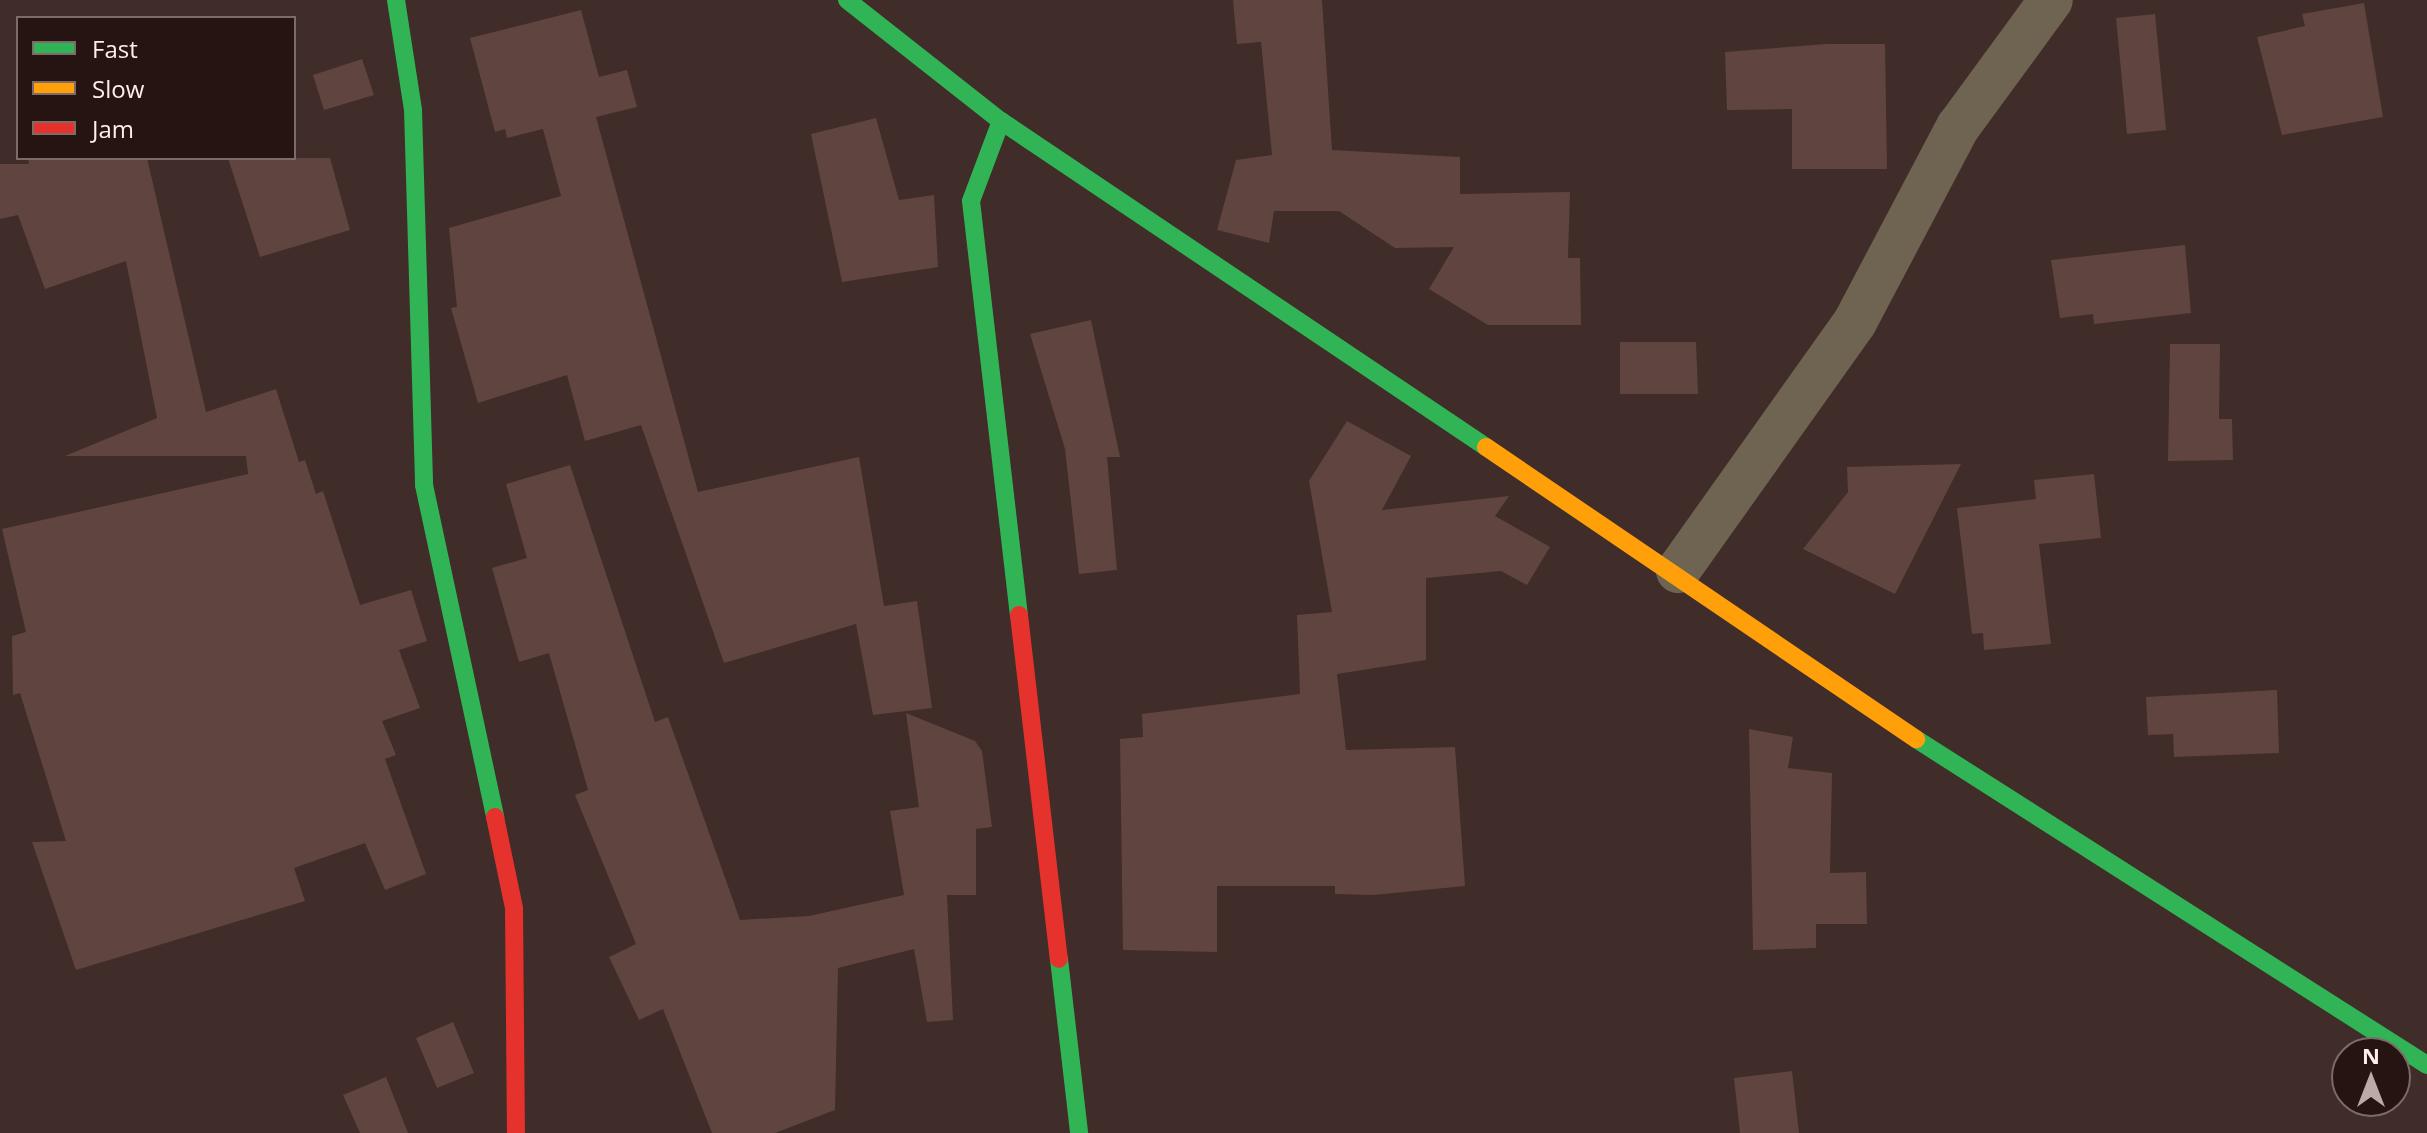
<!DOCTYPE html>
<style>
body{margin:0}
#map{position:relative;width:2427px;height:1133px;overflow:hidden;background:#402c28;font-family:"Open Sans",sans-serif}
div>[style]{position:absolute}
.building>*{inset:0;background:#60443f}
.street>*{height:44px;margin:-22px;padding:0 22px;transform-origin:22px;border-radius:22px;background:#6e6451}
.fast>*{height:18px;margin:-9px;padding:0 9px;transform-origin:9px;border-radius:9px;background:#30b455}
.slow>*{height:18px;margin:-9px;padding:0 9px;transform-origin:9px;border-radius:9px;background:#ff9f0a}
.jam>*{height:18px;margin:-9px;padding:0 9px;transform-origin:9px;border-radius:9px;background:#e5322d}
span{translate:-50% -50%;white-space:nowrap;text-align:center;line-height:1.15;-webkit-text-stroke:6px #251411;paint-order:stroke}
.legend{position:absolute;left:16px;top:16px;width:280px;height:144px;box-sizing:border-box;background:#251411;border:2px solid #7c6b68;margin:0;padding:10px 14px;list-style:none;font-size:24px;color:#feeeeb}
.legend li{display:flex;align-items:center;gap:16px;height:40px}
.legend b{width:40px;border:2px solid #7c6b68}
.north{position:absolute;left:2331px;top:1037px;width:80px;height:80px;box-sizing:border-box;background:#251411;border:2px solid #7c6b68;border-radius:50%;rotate:0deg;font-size:22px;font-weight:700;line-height:32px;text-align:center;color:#feeeeb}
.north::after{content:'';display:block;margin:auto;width:28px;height:36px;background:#bcaaa7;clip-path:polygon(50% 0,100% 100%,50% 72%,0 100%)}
</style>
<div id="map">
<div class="building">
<i style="clip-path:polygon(1233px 0,1322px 0,1332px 150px,1460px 157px,1460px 194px,1570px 192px,1568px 258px,1580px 258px,1581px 325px,1488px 325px,1429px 289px,1454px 247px,1395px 248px,1339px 211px,1274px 211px,1269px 243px,1217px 230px,1236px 160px,1272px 155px,1261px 42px,1237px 44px)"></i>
<i style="clip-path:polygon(2364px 3px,2383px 117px,2282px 135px,2257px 37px,2305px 26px,2302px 14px)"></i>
<i style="clip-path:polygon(581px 10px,599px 77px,627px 70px,637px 107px,596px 117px,698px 492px,859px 457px,884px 606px,917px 601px,932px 708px,873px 715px,856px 624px,724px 663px,641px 425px,585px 441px,567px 375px,478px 403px,451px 308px,457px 307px,449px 228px,561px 196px,543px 129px,507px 138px,505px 129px,495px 132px,470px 38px)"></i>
<i style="clip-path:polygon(2155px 14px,2166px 130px,2127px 134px,2116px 18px)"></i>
<i style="clip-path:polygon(1826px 44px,1885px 44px,1887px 169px,1792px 169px,1792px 109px,1727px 110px,1725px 52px)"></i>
<i style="clip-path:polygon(362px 59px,374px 95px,324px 110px,313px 75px)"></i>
<i style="clip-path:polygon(876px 118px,899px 200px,934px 195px,938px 267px,842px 282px,811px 134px)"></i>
<i style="clip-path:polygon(28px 158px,147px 158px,206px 412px,276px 389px,299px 462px,305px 460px,316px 494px,323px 491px,360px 605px,411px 590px,427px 641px,399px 650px,420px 708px,382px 721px,396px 755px,385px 759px,426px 874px,385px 890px,365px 843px,294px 868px,305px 901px,76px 970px,32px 842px,66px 841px,20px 693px,13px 695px,12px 636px,26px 632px,2px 529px,248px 474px,246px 456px,65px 456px,157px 418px,126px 261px,45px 289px,18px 215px,0 219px,0 164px,29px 164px)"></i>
<i style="clip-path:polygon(228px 158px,330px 158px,350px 230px,260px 257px)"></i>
<i style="clip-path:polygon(2185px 245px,2191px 313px,2094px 324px,2093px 314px,2060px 318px,2051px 260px)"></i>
<i style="clip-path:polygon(1091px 320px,1120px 457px,1107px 457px,1117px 570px,1079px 574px,1065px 449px,1030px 334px)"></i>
<i style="clip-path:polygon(1620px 342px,1696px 342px,1698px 394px,1620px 394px)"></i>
<i style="clip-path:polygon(2170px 344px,2220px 344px,2219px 419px,2232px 419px,2233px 460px,2168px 461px)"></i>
<i style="clip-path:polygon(1347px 421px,1411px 456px,1382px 510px,1509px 496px,1495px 516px,1550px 547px,1527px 585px,1501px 571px,1426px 578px,1426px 660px,1337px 674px,1346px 750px,1455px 747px,1465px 886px,1373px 895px,1335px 894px,1335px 886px,1217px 886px,1217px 952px,1123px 950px,1120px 739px,1143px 737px,1142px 714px,1300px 694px,1297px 615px,1332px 612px,1309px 481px)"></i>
<i style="clip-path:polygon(1961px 464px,1895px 594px,1803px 549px,1848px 492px,1847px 467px)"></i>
<i style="clip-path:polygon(570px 465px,655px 722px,668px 717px,740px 920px,809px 916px,904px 895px,890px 811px,919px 807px,906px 713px,975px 741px,982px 751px,992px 827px,976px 829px,976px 895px,947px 895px,953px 1020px,927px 1022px,914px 949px,838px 968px,835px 1110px,775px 1133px,712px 1133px,663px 1009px,639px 1020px,609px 957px,636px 944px,575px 795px,588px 790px,549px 653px,519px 662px,492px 568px,527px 558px,506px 484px)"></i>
<i style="clip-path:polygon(2094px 474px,2101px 538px,2039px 544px,2051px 644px,1984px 650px,1983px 633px,1972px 634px,1957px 508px,2036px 499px,2034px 480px)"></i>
<i style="clip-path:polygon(2277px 690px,2279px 753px,2174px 757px,2173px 734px,2148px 735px,2146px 697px)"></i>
<i style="clip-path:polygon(1749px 729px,1793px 737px,1788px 768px,1832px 773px,1830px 873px,1866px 872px,1867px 924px,1816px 924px,1816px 948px,1753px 950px)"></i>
<i style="clip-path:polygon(453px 1022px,474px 1073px,437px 1088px,416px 1038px)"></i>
<i style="clip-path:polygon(1792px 1071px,1799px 1133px,1740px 1133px,1734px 1078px)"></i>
<i style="clip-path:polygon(386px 1077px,408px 1133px,360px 1133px,343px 1095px)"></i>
</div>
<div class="street">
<i style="left:1678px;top:571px;width:305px;rotate:-54.6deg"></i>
<i style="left:1855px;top:322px;width:221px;rotate:-62.2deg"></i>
<i style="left:1958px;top:127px;width:157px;rotate:-53.8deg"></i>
</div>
<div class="fast">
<i style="left:396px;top:0;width:111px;rotate:81.2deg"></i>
<i style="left:413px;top:110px;width:375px;rotate:88.3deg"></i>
<i style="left:424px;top:485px;width:340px;rotate:77.9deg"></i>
<i style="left:847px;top:0;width:196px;rotate:38.2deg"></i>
<i style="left:1001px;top:121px;width:85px;rotate:110.6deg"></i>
<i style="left:971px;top:201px;width:417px;rotate:83.4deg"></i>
<i style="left:1001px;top:121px;width:584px;rotate:33.91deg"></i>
<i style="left:1916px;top:739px;width:606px;rotate:32.54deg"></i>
<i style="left:1059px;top:959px;width:175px;rotate:83.4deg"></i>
</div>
<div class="slow">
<i style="left:1486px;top:447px;width:520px;rotate:34.18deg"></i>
</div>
<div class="jam">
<i style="left:1019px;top:615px;width:346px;rotate:83.4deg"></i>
<i style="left:495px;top:817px;width:93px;rotate:78.2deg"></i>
<i style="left:514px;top:908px;width:225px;rotate:89.5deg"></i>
</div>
<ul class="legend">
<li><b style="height:10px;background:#30b455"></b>Fast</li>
<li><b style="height:10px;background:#ff9f0a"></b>Slow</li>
<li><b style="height:10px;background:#e5322d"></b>Jam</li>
</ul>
<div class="north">N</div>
</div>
